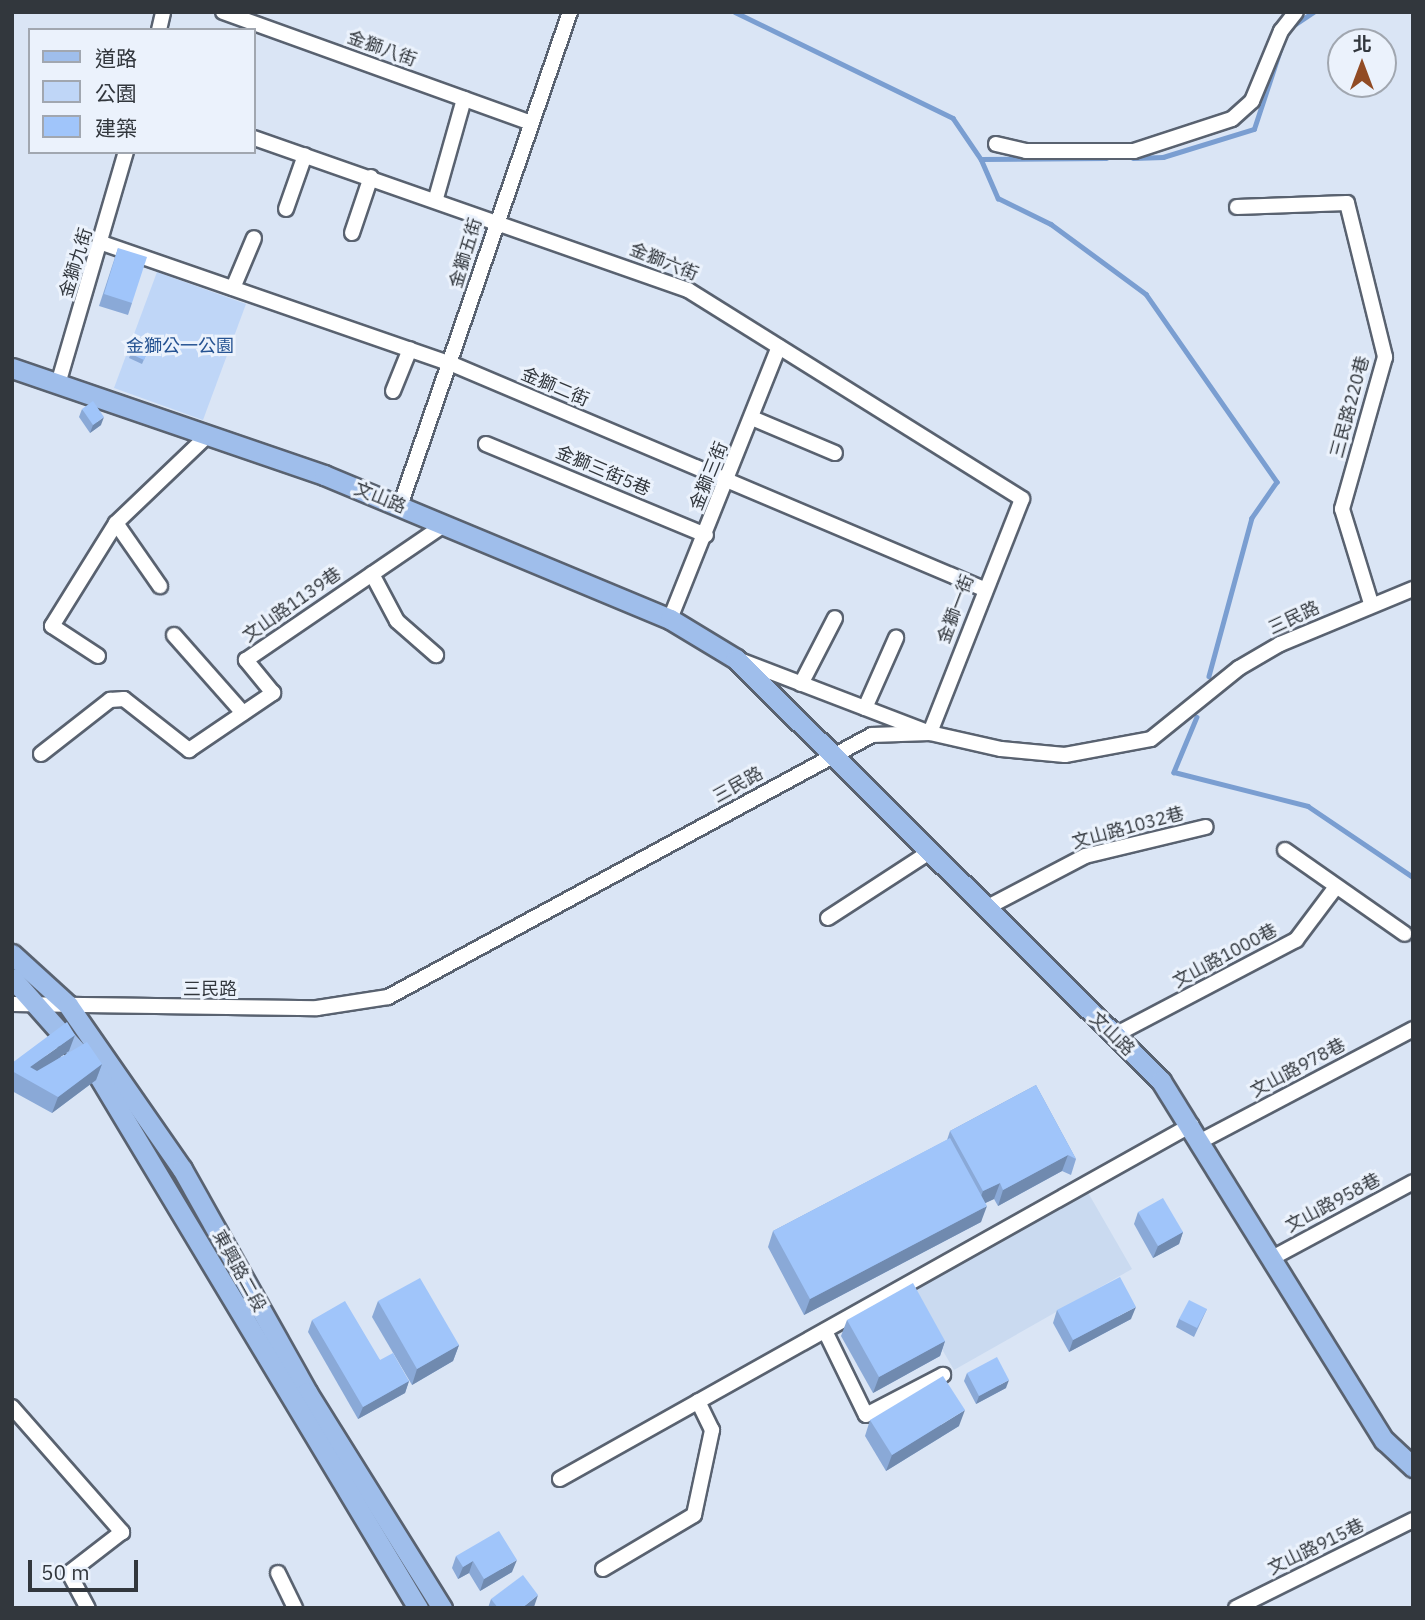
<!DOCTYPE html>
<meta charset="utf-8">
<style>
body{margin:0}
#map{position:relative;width:1425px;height:1620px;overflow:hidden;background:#dae5f5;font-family:"IBM Plex Sans","Noto Sans TC",sans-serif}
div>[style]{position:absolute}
.built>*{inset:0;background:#cadaf0}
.green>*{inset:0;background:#bfd6f7}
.stream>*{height:4.5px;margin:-2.25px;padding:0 2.25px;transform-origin:2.25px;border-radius:2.25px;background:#7a9ed1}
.roads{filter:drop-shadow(2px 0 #596270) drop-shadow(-2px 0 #596270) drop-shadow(0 2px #596270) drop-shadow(0 -2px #596270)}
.minor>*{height:14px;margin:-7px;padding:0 7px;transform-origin:7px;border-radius:7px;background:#fff}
.major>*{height:19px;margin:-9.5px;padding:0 9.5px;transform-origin:9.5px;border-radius:9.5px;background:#9fbeeb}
.wall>*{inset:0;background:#8aa9d7}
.shaded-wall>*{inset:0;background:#708aaf}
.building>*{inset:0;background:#a0c5fa}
span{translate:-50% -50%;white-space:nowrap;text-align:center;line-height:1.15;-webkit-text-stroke:6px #ebf2fc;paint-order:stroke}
.street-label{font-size:18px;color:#32373d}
.park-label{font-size:18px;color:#265392}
.frame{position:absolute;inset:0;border:14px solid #32373d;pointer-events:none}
.legend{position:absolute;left:28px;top:28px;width:228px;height:126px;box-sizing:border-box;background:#ebf2fc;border:2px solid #a1a7b0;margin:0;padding:9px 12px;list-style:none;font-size:21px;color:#32373d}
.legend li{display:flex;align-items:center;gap:14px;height:35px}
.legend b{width:35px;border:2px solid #a1a7b0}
.north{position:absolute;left:1327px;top:28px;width:70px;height:70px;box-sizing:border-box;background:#ebf2fc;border:2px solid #a1a7b0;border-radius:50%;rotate:0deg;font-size:19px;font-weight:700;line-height:28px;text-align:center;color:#32373d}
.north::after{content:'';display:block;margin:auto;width:24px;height:32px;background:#914b24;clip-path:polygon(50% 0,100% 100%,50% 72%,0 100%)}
.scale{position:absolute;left:28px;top:1560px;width:110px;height:32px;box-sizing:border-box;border:4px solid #32373d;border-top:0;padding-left:9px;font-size:21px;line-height:24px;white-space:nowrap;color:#32373d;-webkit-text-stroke:5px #ebf2fc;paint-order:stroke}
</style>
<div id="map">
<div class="built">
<i style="clip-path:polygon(1079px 1177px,1132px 1269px,954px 1370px,901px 1278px)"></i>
</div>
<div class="green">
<i style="clip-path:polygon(157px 272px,246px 304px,203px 420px,114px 388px)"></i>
</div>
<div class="stream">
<i style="left:735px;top:12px;width:242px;rotate:25.9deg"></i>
<i style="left:953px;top:118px;width:50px;rotate:55.7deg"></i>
<i style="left:981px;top:159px;width:125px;rotate:-0.5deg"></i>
<i style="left:1291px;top:27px;width:27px;rotate:-34deg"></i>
<i style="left:1133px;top:158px;width:30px;rotate:-2deg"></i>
<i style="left:1163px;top:157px;width:95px;rotate:-17.1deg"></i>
<i style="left:1254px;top:129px;width:86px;rotate:-71.8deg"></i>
<i style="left:981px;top:159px;width:43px;rotate:66.4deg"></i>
<i style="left:998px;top:198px;width:59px;rotate:26.1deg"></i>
<i style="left:1051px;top:224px;width:118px;rotate:36.4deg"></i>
<i style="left:1146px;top:294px;width:229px;rotate:55.1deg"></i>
<i style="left:1277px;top:482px;width:44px;rotate:124.8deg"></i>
<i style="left:1252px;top:518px;width:164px;rotate:105.2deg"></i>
<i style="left:1197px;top:717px;width:60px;rotate:112.7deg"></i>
<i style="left:1174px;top:772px;width:138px;rotate:14.2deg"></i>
<i style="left:1308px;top:806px;width:127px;rotate:34.1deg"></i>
</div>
<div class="roads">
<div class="minor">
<i style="left:223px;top:12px;width:325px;rotate:19.8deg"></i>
<i style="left:159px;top:30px;width:18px;rotate:-77deg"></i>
<i style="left:254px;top:138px;width:460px;rotate:19.3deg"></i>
<i style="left:688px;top:290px;width:394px;rotate:32deg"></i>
<i style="left:1022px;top:499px;width:251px;rotate:111.5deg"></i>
<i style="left:930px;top:733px;width:201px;rotate:-159deg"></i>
<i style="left:996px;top:144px;width:31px;rotate:13deg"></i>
<i style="left:1026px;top:151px;width:108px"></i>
<i style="left:1134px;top:151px;width:103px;rotate:-18.1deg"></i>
<i style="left:1232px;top:119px;width:27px;rotate:-42deg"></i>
<i style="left:1252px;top:101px;width:76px;rotate:-67.5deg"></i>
<i style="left:1281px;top:31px;width:24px;rotate:-52deg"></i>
<i style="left:436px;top:198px;width:103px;rotate:-74.2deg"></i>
<i style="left:1237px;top:207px;width:110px;rotate:-2.1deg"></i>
<i style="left:1347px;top:203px;width:159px;rotate:76.1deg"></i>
<i style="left:1385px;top:357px;width:158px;rotate:105.8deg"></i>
<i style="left:1342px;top:509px;width:98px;rotate:72.9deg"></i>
<i style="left:286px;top:209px;width:57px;rotate:-70.6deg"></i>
<i style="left:352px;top:233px;width:59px;rotate:-71.3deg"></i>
<i style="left:102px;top:243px;width:370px;rotate:19.1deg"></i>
<i style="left:452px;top:364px;width:578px;rotate:22.93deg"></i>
<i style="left:233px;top:288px;width:54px;rotate:-67.2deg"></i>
<i style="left:58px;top:384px;width:242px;rotate:-73.7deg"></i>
<i style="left:393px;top:391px;width:45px;rotate:-68deg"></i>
<i style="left:752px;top:418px;width:90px;rotate:22.9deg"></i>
<i style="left:486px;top:444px;width:238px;rotate:22.5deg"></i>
<i style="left:400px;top:506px;width:522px;rotate:-71.01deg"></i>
<i style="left:116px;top:523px;width:77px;rotate:55.1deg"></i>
<i style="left:372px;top:574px;width:53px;rotate:62deg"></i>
<i style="left:397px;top:621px;width:52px;rotate:41.1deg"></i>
<i style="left:670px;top:619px;width:293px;rotate:-68.2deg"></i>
<i style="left:174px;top:635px;width:104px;rotate:48.5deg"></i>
<i style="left:98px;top:656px;width:55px;rotate:-146.9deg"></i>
<i style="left:52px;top:626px;width:121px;rotate:-58.1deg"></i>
<i style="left:116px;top:523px;width:127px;rotate:-43.7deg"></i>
<i style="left:801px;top:684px;width:74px;rotate:-62.7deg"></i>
<i style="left:865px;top:708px;width:77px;rotate:-66.1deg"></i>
<i style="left:41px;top:754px;width:88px;rotate:-38deg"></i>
<i style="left:110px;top:700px;width:14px;rotate:-4deg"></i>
<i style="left:124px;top:699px;width:83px;rotate:38.1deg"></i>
<i style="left:189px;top:750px;width:102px;rotate:-34.2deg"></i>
<i style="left:273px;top:693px;width:43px;rotate:-129.3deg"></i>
<i style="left:246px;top:660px;width:240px;rotate:-34.3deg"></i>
<i style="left:1285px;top:850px;width:146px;rotate:35deg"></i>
<i style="left:986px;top:908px;width:112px;rotate:-27.7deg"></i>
<i style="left:1085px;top:856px;width:124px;rotate:-13.5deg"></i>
<i style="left:828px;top:918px;width:119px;rotate:-33deg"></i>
<i style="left:12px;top:1004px;width:305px;rotate:0.8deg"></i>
<i style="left:317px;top:1008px;width:72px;rotate:-8.8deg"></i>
<i style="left:388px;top:997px;width:550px;rotate:-28.43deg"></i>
<i style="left:872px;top:735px;width:58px;rotate:-2deg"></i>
<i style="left:930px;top:733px;width:73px;rotate:12.7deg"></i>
<i style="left:1001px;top:749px;width:64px;rotate:5.4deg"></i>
<i style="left:1065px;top:755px;width:87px;rotate:-10.5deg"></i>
<i style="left:1151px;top:739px;width:113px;rotate:-38.9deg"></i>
<i style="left:1239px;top:668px;width:48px;rotate:-30.3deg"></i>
<i style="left:1280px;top:644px;width:144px;rotate:-22.5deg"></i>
<i style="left:1113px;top:1036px;width:207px;rotate:-27.7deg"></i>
<i style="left:1296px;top:940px;width:65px;rotate:-53.1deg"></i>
<i style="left:1201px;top:1141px;width:240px;rotate:-27.8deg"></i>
<i style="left:1272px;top:1258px;width:160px;rotate:-28.3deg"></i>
<i style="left:825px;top:1331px;width:93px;rotate:64deg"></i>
<i style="left:866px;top:1415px;width:87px;rotate:-27.5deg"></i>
<i style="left:12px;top:1407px;width:167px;rotate:48.7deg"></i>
<i style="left:122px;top:1532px;width:67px;rotate:142.3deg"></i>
<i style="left:69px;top:1573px;width:40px;rotate:62deg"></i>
<i style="left:560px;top:1479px;width:724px;rotate:-29.29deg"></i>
<i style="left:603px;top:1569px;width:106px;rotate:-30.7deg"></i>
<i style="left:694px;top:1515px;width:87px;rotate:-78deg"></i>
<i style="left:712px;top:1430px;width:32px;rotate:-116deg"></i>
<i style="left:278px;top:1573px;width:39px;rotate:64deg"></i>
<i style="left:1236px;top:1608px;width:198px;rotate:-26.4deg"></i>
</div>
<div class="major">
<i style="left:12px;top:368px;width:330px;rotate:18.9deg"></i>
<i style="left:324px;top:475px;width:375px;rotate:22.6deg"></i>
<i style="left:670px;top:619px;width:77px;rotate:31.2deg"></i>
<i style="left:736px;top:659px;width:599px;rotate:44.8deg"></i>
<i style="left:1161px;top:1081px;width:423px;rotate:58.2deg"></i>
<i style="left:1384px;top:1440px;width:40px;rotate:43deg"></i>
<i style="left:12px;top:954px;width:76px;rotate:42.3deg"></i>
<i style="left:68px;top:1005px;width:200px;rotate:55.2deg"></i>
<i style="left:182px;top:1169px;width:256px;rotate:60.7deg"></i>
<i style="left:307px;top:1392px;width:255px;rotate:58deg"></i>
<i style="left:12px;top:978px;width:130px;rotate:48.4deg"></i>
<i style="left:98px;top:1075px;width:622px;rotate:59.02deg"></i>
</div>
</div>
<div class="wall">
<i style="clip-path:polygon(118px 248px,132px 303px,128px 315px,99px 306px)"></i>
<i style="clip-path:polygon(136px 341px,150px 346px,142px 364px,129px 358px)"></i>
<i style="clip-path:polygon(82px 409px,101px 425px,90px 433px,79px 417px)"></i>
<i style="clip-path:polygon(69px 1051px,60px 1057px,102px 1064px,96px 1080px,52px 1113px,12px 1091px,12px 1063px)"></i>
<i style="clip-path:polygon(1036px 1085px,1076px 1159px,1071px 1175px,1062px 1171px,998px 1206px,994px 1199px,985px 1203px,981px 1222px,804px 1315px,768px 1247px,773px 1231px,947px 1140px,950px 1131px)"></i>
<i style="clip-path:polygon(1138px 1212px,1183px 1232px,1179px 1244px,1153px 1258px,1134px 1224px)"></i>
<i style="clip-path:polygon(378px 1301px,459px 1345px,453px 1361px,412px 1385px,372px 1317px)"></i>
<i style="clip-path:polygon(1207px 1309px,1194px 1337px,1176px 1327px,1179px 1319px)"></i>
<i style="clip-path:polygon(1057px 1310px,1131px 1319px,1069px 1352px,1053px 1323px)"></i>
<i style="clip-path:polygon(312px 1320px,380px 1360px,409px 1381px,405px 1393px,358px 1419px,308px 1332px)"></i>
<i style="clip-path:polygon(847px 1320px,945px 1341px,940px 1356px,873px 1393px,841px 1336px)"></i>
<i style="clip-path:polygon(967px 1373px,1006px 1388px,976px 1404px,964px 1381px)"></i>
<i style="clip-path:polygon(870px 1420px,959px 1426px,886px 1471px,865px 1436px)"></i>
<i style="clip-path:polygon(456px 1556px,512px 1572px,480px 1591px,469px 1573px,458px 1579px,452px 1568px)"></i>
<i style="clip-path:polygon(491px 1599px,534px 1607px,488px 1608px)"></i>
</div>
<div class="shaded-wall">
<i style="clip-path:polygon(104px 417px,101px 425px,90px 433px,93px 425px)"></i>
<i style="clip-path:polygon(75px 1035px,69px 1051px,28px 1080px,30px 1067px)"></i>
<i style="clip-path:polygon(102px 1064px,96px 1080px,52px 1113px,58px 1097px)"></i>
<i style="clip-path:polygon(1068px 1155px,1062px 1171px,998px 1206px,1003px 1190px)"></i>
<i style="clip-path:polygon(1000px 1183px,994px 1199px,977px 1207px,983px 1191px)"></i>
<i style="clip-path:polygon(987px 1206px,981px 1222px,804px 1315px,810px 1299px)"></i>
<i style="clip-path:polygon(1183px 1232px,1179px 1244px,1153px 1258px,1158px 1246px)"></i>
<i style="clip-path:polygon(1136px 1307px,1131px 1319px,1069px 1352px,1073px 1340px)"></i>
<i style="clip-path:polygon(945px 1341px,940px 1356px,873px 1393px,879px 1377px)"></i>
<i style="clip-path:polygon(459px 1345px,453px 1361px,412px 1385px,417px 1369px)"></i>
<i style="clip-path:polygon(1009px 1380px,1006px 1388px,976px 1404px,979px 1396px)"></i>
<i style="clip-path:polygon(409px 1381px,405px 1393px,358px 1419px,363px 1407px)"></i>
<i style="clip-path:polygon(965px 1410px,959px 1426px,886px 1471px,892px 1455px)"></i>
<i style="clip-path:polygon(517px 1560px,512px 1572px,480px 1591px,484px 1579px)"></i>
<i style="clip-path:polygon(473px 1561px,469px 1573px,458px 1579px,463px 1567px)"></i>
<i style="clip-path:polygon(538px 1595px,534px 1607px,522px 1608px)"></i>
</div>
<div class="building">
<i style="clip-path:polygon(118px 248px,147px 257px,132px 303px,104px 294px)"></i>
<i style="clip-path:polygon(136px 341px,150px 346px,144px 360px,131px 354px)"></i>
<i style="clip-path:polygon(93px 401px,104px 417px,93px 425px,82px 409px)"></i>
<i style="clip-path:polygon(67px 1022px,75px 1035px,30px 1067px,37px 1071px,87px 1042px,102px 1064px,58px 1097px,12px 1071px,12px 1063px)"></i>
<i style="clip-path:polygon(1036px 1085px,1076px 1159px,1068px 1155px,1003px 1190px,1000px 1183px,983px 1191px,950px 1131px)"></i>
<i style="clip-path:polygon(950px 1138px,987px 1206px,810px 1299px,773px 1231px)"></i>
<i style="clip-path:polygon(1163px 1198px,1183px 1232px,1158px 1246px,1138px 1212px)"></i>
<i style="clip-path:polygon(1120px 1277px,1136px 1307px,1073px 1340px,1057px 1310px)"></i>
<i style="clip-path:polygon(420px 1278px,459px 1345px,417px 1369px,378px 1301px)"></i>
<i style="clip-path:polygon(913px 1283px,945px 1341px,879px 1377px,847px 1320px)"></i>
<i style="clip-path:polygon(1189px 1300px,1207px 1309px,1197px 1328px,1179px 1319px)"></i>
<i style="clip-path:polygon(345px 1301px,380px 1360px,393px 1353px,409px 1381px,363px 1407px,312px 1320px)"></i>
<i style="clip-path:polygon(997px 1357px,1009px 1380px,979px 1396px,967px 1373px)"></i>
<i style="clip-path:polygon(943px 1376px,965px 1410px,892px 1455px,870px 1420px)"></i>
<i style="clip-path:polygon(499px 1531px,517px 1560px,484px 1579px,473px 1561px,463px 1567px,456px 1556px)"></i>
<i style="clip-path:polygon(523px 1575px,538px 1595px,522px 1608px,498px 1608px,491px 1599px)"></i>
</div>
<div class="street-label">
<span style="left:382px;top:49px;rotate:20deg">金獅八街</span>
<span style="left:466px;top:253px;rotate:-73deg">金獅五街</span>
<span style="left:664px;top:262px;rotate:22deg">金獅六街</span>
<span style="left:76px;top:263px;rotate:-73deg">金獅九街</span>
<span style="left:555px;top:387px;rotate:23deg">金獅二街</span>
<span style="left:1350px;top:407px;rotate:-75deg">三民路220巷</span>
<span style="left:603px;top:471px;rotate:23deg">金獅三街5巷</span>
<span style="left:709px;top:476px;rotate:-68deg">金獅三街</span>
<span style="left:380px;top:498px;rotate:22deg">文山路</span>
<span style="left:292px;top:605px;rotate:-35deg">文山路1139巷</span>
<span style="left:956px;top:609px;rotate:-69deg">金獅一街</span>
<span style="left:1294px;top:618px;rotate:-25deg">三民路</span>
<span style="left:738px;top:785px;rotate:-29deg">三民路</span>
<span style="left:1128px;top:828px;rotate:-15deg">文山路1032巷</span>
<span style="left:1225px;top:956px;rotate:-28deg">文山路1000巷</span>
<span style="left:210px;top:989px">三民路</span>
<span style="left:1112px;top:1034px;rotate:44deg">文山路</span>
<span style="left:1298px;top:1068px;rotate:-28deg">文山路978巷</span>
<span style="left:1333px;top:1203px;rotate:-28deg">文山路958巷</span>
<span style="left:239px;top:1271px;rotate:61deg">東興路二段</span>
<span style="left:1316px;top:1547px;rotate:-26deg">文山路915巷</span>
</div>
<div class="park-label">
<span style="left:180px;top:346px">金獅公一公園</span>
</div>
<div class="frame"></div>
<ul class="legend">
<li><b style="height:9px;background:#9fbeeb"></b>道路</li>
<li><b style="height:19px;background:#bfd6f7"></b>公園</li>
<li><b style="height:19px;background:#a0c5fa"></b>建築</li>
</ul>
<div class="north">北</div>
<div class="scale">50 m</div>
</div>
